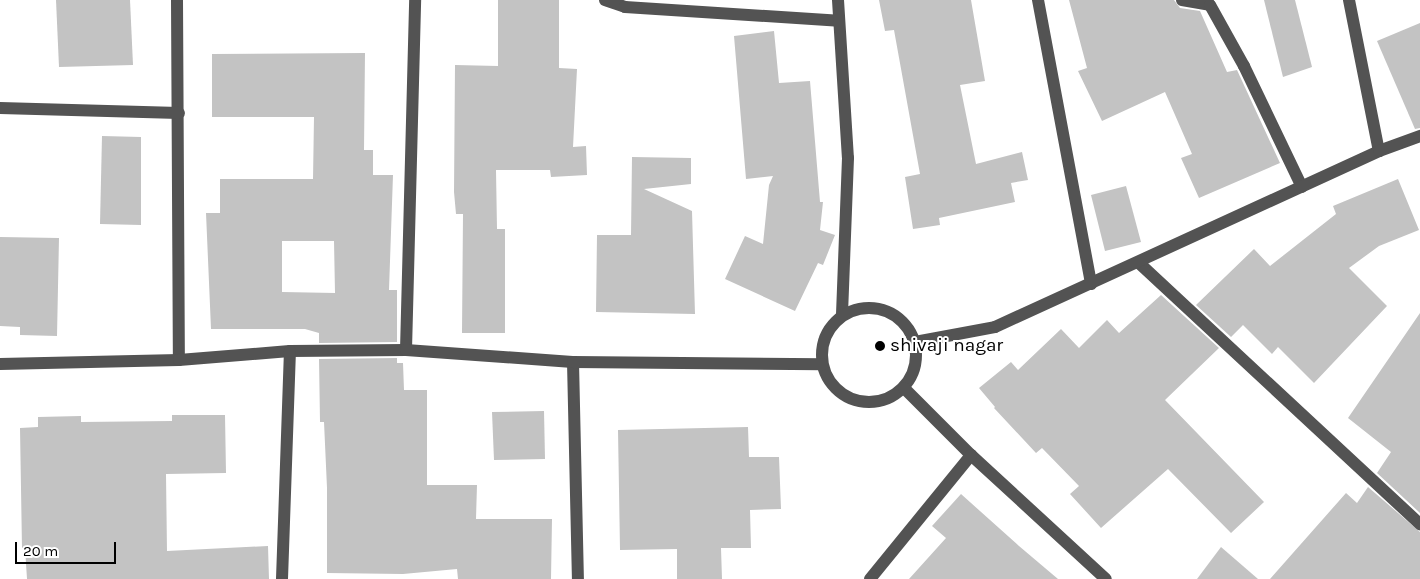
<!DOCTYPE html>
<style>
body{margin:0}
#map{position:relative;width:1420px;height:579px;overflow:hidden;background:#fff;font-family:Karla,sans-serif}
div>[style]{position:absolute}
.building>*{inset:0;background:#c3c3c3}
.minor>*{height:12px;margin:-6px;padding:0 6px;transform-origin:6px;border-radius:6px;background:#535353}
.minor>.ring{margin:-6px;padding:0;box-sizing:content-box;background:none;border:12px solid #535353;border-radius:50%}
.dots>*{width:14px;height:14px;translate:-50% -50%;box-sizing:border-box;border:2px solid #fff;border-radius:50%}
span{translate:-50% -50%;white-space:nowrap;text-align:center;line-height:1.15;-webkit-text-stroke:4px #fff;paint-order:stroke}
.poi-label{font-size:19px;color:#000}
.left{translate:0 -50%;text-align:left}
.scale{position:absolute;left:15px;top:542px;width:101px;height:22px;box-sizing:border-box;border:2px solid #000;border-top:0;padding-left:6px;font-size:15px;line-height:18px;white-space:nowrap;color:#000;-webkit-text-stroke:4px #fff;paint-order:stroke}
</style>
<div id="map">
<div class="building">
<i style="clip-path:polygon(56px 0,130px 0,133px 65px,59px 67px)"></i>
<i style="clip-path:polygon(498px 0,559px 0,559px 68px,577px 69px,573px 147px,586px 146px,587px 175px,551px 177px,550px 170px,496px 170px,497px 229px,505px 229px,505px 333px,462px 333px,463px 214px,456px 214px,454px 192px,455px 65px,498px 66px)"></i>
<i style="clip-path:polygon(879px 0,971px 0,985px 81px,960px 85px,976px 164px,1022px 152px,1028px 180px,1011px 183px,1015px 202px,939px 218px,940px 225px,913px 229px,905px 177px,920px 174px,894px 30px,885px 31px)"></i>
<i style="clip-path:polygon(1069px 0,1174px 0,1180px 8px,1200px 11px,1227px 72px,1237px 70px,1280px 163px,1199px 198px,1181px 158px,1192px 154px,1165px 92px,1102px 121px,1078px 71px,1087px 68px)"></i>
<i style="clip-path:polygon(1264px 0,1295px 0,1312px 67px,1283px 77px)"></i>
<i style="clip-path:polygon(1420px 23px,1420px 128px,1415px 129px,1377px 41px)"></i>
<i style="clip-path:polygon(774px 31px,779px 83px,810px 81px,820px 202px,823px 202px,820px 230px,835px 235px,823px 265px,818px 263px,795px 311px,725px 279px,745px 236px,763px 244px,769px 185px,773px 176px,746px 179px,734px 36px)"></i>
<i style="clip-path:polygon(evenodd,365px 53px,364px 150px,373px 150px,373px 175px,393px 175px,389px 290px,397px 290px,397px 342px,319px 343px,319px 333px,305px 329px,211px 329px,206px 213px,220px 213px,220px 179px,313px 179px,314px 117px,212px 117px,212px 54px,365px 53px,282px 241px,334px 241px,335px 293px,282px 292px,282px 241px)"></i>
<i style="clip-path:polygon(102px 136px,141px 137px,141px 225px,100px 224px)"></i>
<i style="clip-path:polygon(632px 157px,691px 158px,691px 184px,644px 189px,692px 211px,695px 314px,596px 312px,597px 235px,631px 235px)"></i>
<i style="clip-path:polygon(1398px 179px,1419px 230px,1379px 246px,1349px 268px,1387px 306px,1314px 383px,1278px 347px,1272px 354px,1243px 325px,1231px 337px,1196px 305px,1254px 249px,1270px 266px,1336px 214px,1333px 206px)"></i>
<i style="clip-path:polygon(1126px 186px,1141px 242px,1105px 251px,1091px 195px)"></i>
<i style="clip-path:polygon(0 237px,59px 238px,57px 336px,20px 335px,20px 327px,0 326px)"></i>
<i style="clip-path:polygon(1161px 295px,1219px 348px,1165px 400px,1264px 502px,1231px 533px,1168px 469px,1101px 528px,1070px 494px,1079px 486px,1042px 448px,1036px 453px,994px 408px,995px 407px,979px 388px,1011px 362px,1018px 370px,1061px 329px,1079px 348px,1107px 320px,1119px 333px)"></i>
<i style="clip-path:polygon(1420px 313px,1420px 513px,1377px 473px,1391px 452px,1348px 418px)"></i>
<i style="clip-path:polygon(397px 358px,397px 363px,403px 363px,404px 390px,427px 390px,427px 485px,477px 485px,476px 519px,552px 519px,551px 579px,458px 579px,457px 569px,403px 574px,327px 573px,327px 488px,324px 422px,320px 422px,319px 359px)"></i>
<i style="clip-path:polygon(544px 411px,545px 459px,494px 460px,492px 412px)"></i>
<i style="clip-path:polygon(172px 415px,225px 415px,226px 473px,166px 474px,167px 551px,268px 546px,269px 579px,27px 579px,25px 548px,22px 548px,20px 428px,38px 427px,38px 417px,81px 416px,81px 422px,172px 421px)"></i>
<i style="clip-path:polygon(748px 427px,749px 457px,779px 457px,781px 509px,750px 510px,751px 548px,721px 548px,722px 579px,677px 579px,677px 549px,620px 550px,618px 430px)"></i>
<i style="clip-path:polygon(1368px 487px,1420px 532px,1420px 579px,1270px 579px,1346px 493px,1357px 503px)"></i>
<i style="clip-path:polygon(961px 494px,1019px 546px,1058px 579px,909px 579px,946px 538px,932px 526px)"></i>
<i style="clip-path:polygon(1221px 547px,1258px 579px,1197px 579px)"></i>
</div>
<div class="minor">
<i style="left:177px;top:0;width:360px;rotate:89.7deg"></i>
<i style="left:605px;top:0;width:21px;rotate:19deg"></i>
<i style="left:625px;top:7px;width:214px;rotate:3.7deg"></i>
<i style="left:838px;top:0;width:158px;rotate:86.4deg"></i>
<i style="left:848px;top:158px;width:158px;rotate:92.2deg"></i>
<i style="left:1038px;top:0;width:289px;rotate:79.4deg"></i>
<i style="left:1182px;top:0;width:28px;rotate:10deg"></i>
<i style="left:1210px;top:5px;width:70px;rotate:60.9deg"></i>
<i style="left:1244px;top:66px;width:134px;rotate:64.4deg"></i>
<i style="left:1349px;top:0;width:154px;rotate:78.8deg"></i>
<i style="left:0;top:108px;width:179px;rotate:1.6deg"></i>
<i style="left:1139px;top:263px;width:384px;rotate:42.9deg"></i>
<i class="ring" style="left:822px;top:308px;width:82px;height:82px"></i>
<i style="left:915px;top:342px;width:81px;rotate:-10.6deg"></i>
<i style="left:995px;top:327px;width:422px;rotate:-24.6deg"></i>
<i style="left:1379px;top:151px;width:44px;rotate:-20.1deg"></i>
<i style="left:406px;top:350px;width:350px;rotate:-88.5deg"></i>
<i style="left:573px;top:362px;width:217px;rotate:88.7deg"></i>
<i style="left:0;top:364px;width:179px;rotate:-1.3deg"></i>
<i style="left:179px;top:360px;width:111px;rotate:-4.6deg"></i>
<i style="left:290px;top:351px;width:116px;rotate:-0.5deg"></i>
<i style="left:406px;top:350px;width:167px;rotate:4.1deg"></i>
<i style="left:573px;top:362px;width:249px;rotate:0.5deg"></i>
<i style="left:904px;top:388px;width:95px;rotate:45deg"></i>
<i style="left:971px;top:455px;width:183px;rotate:42.6deg"></i>
<i style="left:282px;top:579px;width:228px;rotate:-88deg"></i>
<i style="left:870px;top:579px;width:160px;rotate:-50.8deg"></i>
</div>
<div class="dots">
<i style="left:880px;top:346px;background:#000"></i>
</div>
<div class="poi-label">
<span class="left" style="left:890px;top:346px">shivaji nagar</span>
</div>
<div class="scale">20 m</div>
</div>
